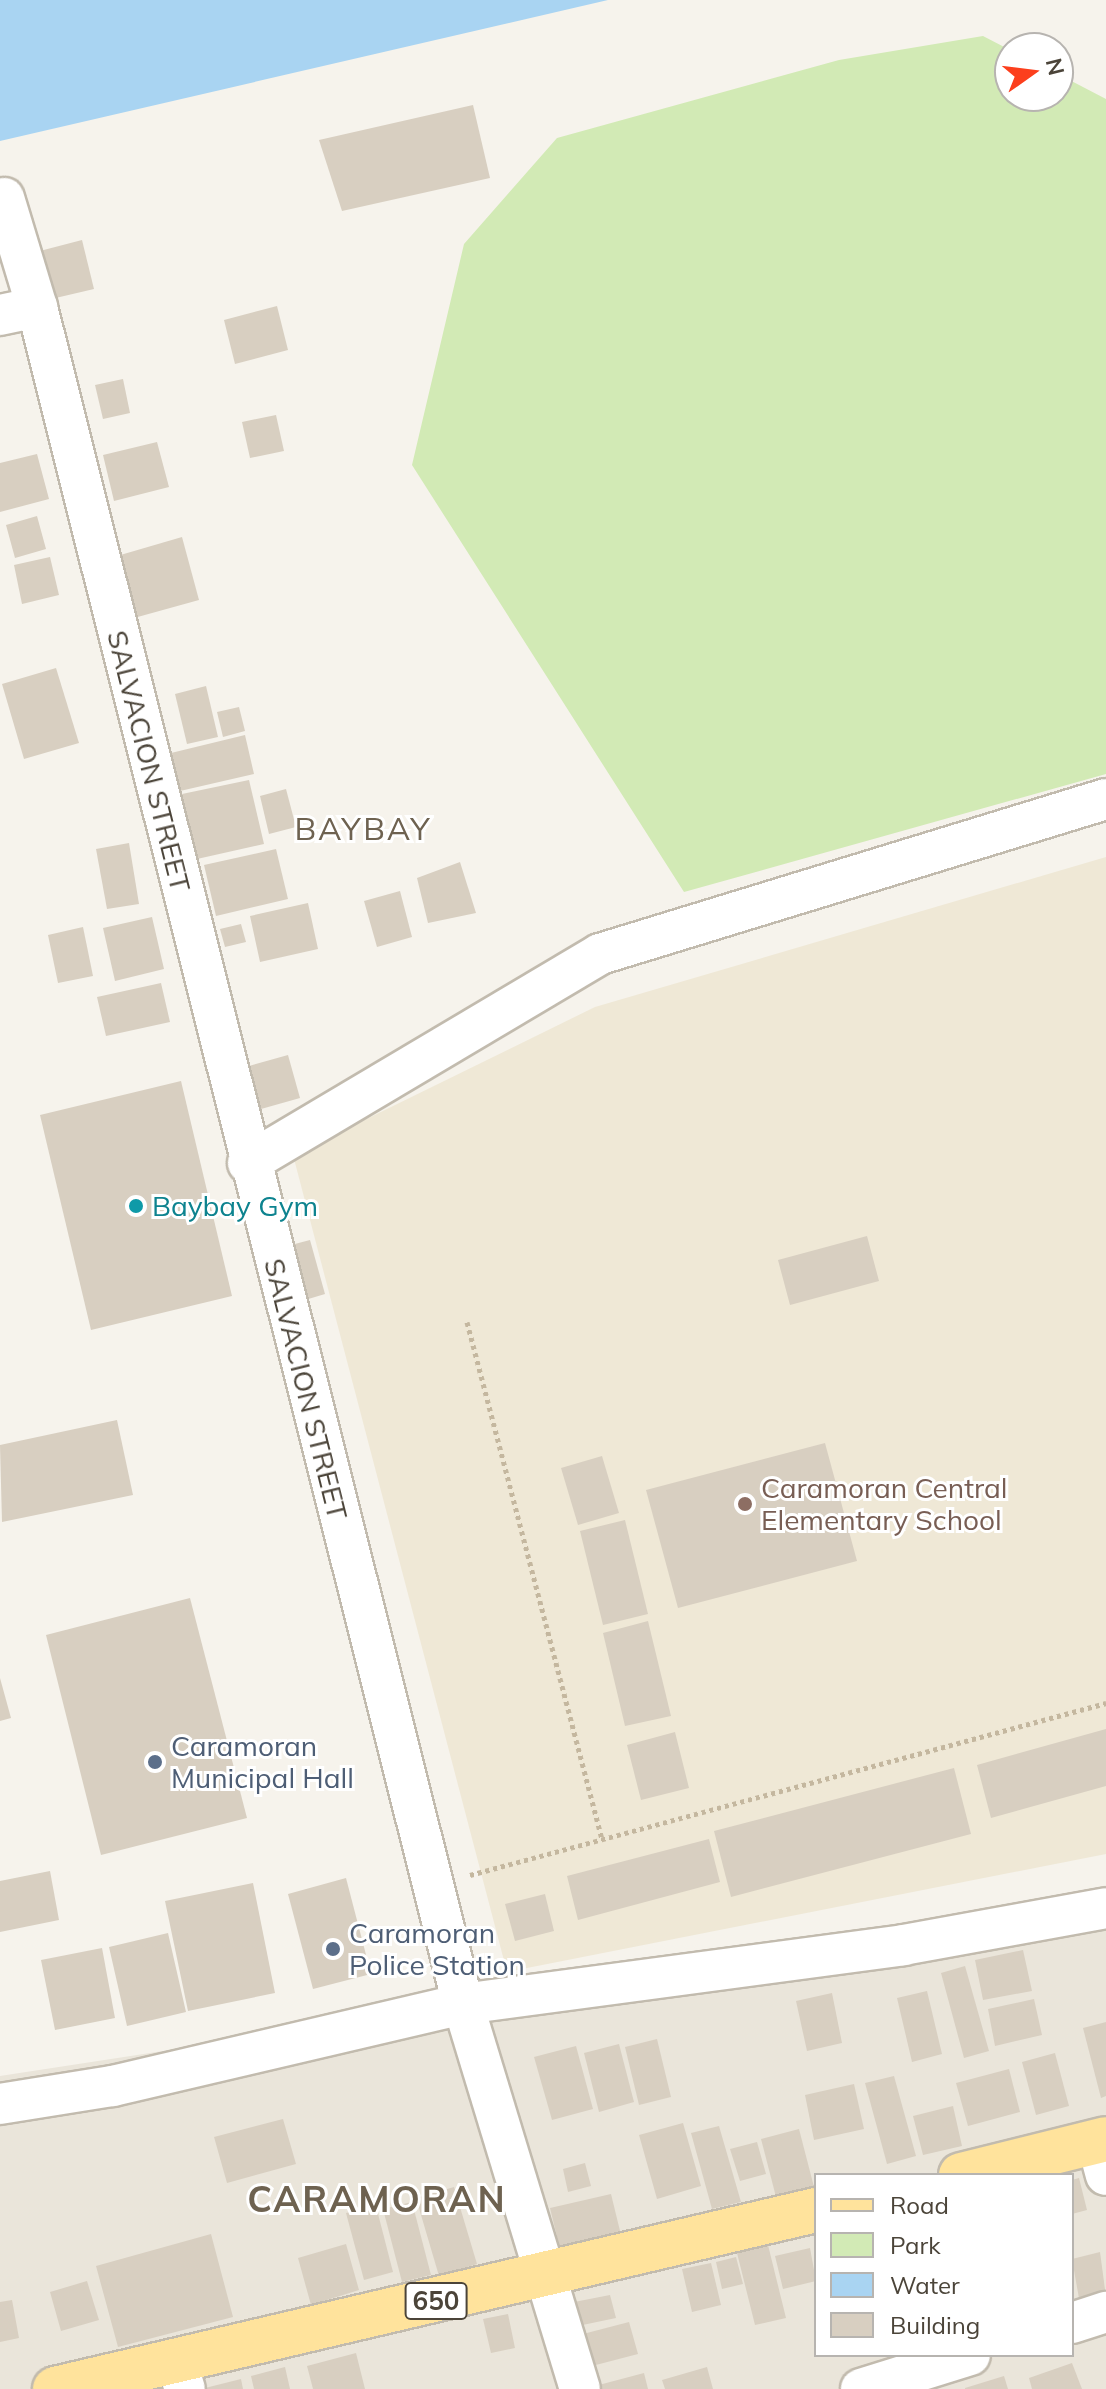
<!DOCTYPE html>
<style>
body{margin:0}
#map{position:relative;width:1106px;height:2389px;overflow:hidden;background:#f6f3ec;font-family:Mulish,sans-serif}
div>[style]{position:absolute}
.residential>*{inset:0;background:#eae5da}
.education>*{inset:0;background:#efe8d6}
.green>*{inset:0;background:#d2eab5}
.water>*{inset:0;background:#a9d4f2}
.building>*{inset:0;background:#d8cfc1}
.path>*{height:5px;margin-top:-2.5px;transform-origin:0;background:repeating-linear-gradient(90deg,#c4b79f 0 4px,transparent 0 8px)}
.roads{filter:drop-shadow(2px 0 #c2bbae) drop-shadow(-2px 0 #c2bbae) drop-shadow(0 2px #c2bbae) drop-shadow(0 -2px #c2bbae)}
.minor>*{height:40px;margin:-20px;padding:0 20px;transform-origin:20px;border-radius:20px;background:#fff}
.major>*{height:44px;margin:-22px;padding:0 22px;transform-origin:22px;border-radius:22px;background:#ffe39c}
.dots>*{width:22px;height:22px;translate:-50% -50%;box-sizing:border-box;border:4px solid #fff;border-radius:50%}
span{translate:-50% -50%;white-space:nowrap;text-align:center;line-height:1.15;-webkit-text-stroke:6px #fff;paint-order:stroke}
.shield-label span{padding:2px 6px;background:#fff;border:2px solid;border-radius:6px;-webkit-text-stroke-width:0}
.shield-label{font-size:26px;color:#4b4439;font-weight:700}
.street-label{font-size:28px;color:#4b4439}
.culture-label{font-size:28px;color:#0d838f}
.left{translate:0 -50%;text-align:left}
.education-label{font-size:28px;color:#785e54}
.service-label{font-size:28px;color:#4e5e75}
.quarter-label{font-size:32px;color:#6e6250;letter-spacing:2px}
.district-label{font-size:36px;color:#6e6250;font-weight:700;letter-spacing:2px}
.legend{position:absolute;left:814px;top:2173px;width:260px;height:184px;box-sizing:border-box;background:#fff;border:2px solid #b7b4b0;margin:0;padding:10px 14px;list-style:none;font-size:24px;color:#4b4439}
.legend li{display:flex;align-items:center;gap:16px;height:40px}
.legend b{width:40px;border:2px solid #b7b4b0}
.north{position:absolute;left:994px;top:32px;width:80px;height:80px;box-sizing:border-box;background:#fff;border:2px solid #b7b4b0;border-radius:50%;rotate:76deg;font-size:22px;font-weight:700;line-height:32px;text-align:center;color:#4b4439}
.north::after{content:'';display:block;margin:auto;width:28px;height:36px;background:#fc3f1d;clip-path:polygon(50% 0,100% 100%,50% 72%,0 100%)}
</style>
<div id="map">
<div class="residential">
<i style="clip-path:polygon(evenodd,1106px 1906px,1106px 2389px,0 2389px,0 2076px,1106px 1906px,816px 2175px,1072px 2175px,1072px 2355px,816px 2355px,816px 2175px)"></i>
</div>
<div class="education">
<i style="clip-path:polygon(1106px 857px,1106px 1854px,507px 1972px,293px 1155px,595px 1007px)"></i>
</div>
<div class="green">
<i style="clip-path:polygon(983px 36px,1010px 50px,1010px 96px,1058px 96px,1058px 74px,1106px 99px,1106px 774px,684px 892px,412px 465px,464px 244px,557px 138px,839px 60px)"></i>
</div>
<div class="water">
<i style="clip-path:polygon(0 0,608px 0,0 141px)"></i>
</div>
<div class="building">
<i style="clip-path:polygon(473px 105px,490px 178px,342px 211px,319px 140px)"></i>
<i style="clip-path:polygon(82px 240px,94px 289px,47px 300px,36px 252px)"></i>
<i style="clip-path:polygon(277px 306px,288px 350px,235px 364px,224px 320px)"></i>
<i style="clip-path:polygon(123px 379px,130px 413px,103px 419px,95px 385px)"></i>
<i style="clip-path:polygon(276px 415px,284px 451px,250px 458px,242px 422px)"></i>
<i style="clip-path:polygon(157px 442px,169px 487px,114px 501px,103px 455px)"></i>
<i style="clip-path:polygon(37px 454px,49px 499px,0 512px,0 463px)"></i>
<i style="clip-path:polygon(37px 516px,46px 549px,15px 558px,6px 525px)"></i>
<i style="clip-path:polygon(182px 537px,199px 600px,134px 618px,117px 556px)"></i>
<i style="clip-path:polygon(50px 557px,59px 595px,22px 604px,14px 565px)"></i>
<i style="clip-path:polygon(56px 668px,79px 743px,24px 759px,2px 684px)"></i>
<i style="clip-path:polygon(206px 686px,218px 737px,187px 744px,175px 694px)"></i>
<i style="clip-path:polygon(239px 707px,245px 731px,223px 737px,217px 712px)"></i>
<i style="clip-path:polygon(245px 735px,254px 774px,180px 791px,171px 753px)"></i>
<i style="clip-path:polygon(249px 780px,264px 844px,197px 859px,182px 794px)"></i>
<i style="clip-path:polygon(286px 789px,296px 827px,269px 834px,260px 796px)"></i>
<i style="clip-path:polygon(129px 843px,139px 904px,107px 909px,96px 849px)"></i>
<i style="clip-path:polygon(276px 849px,288px 899px,216px 916px,204px 865px)"></i>
<i style="clip-path:polygon(460px 862px,476px 913px,428px 923px,417px 878px)"></i>
<i style="clip-path:polygon(400px 891px,412px 937px,377px 947px,364px 901px)"></i>
<i style="clip-path:polygon(308px 903px,318px 949px,260px 962px,250px 916px)"></i>
<i style="clip-path:polygon(152px 917px,164px 969px,115px 981px,103px 928px)"></i>
<i style="clip-path:polygon(241px 924px,246px 942px,225px 947px,220px 929px)"></i>
<i style="clip-path:polygon(83px 927px,93px 976px,58px 983px,48px 935px)"></i>
<i style="clip-path:polygon(161px 983px,170px 1022px,106px 1036px,97px 997px)"></i>
<i style="clip-path:polygon(288px 1055px,300px 1098px,254px 1111px,242px 1068px)"></i>
<i style="clip-path:polygon(181px 1081px,232px 1296px,91px 1330px,40px 1115px)"></i>
<i style="clip-path:polygon(867px 1236px,879px 1281px,790px 1305px,778px 1260px)"></i>
<i style="clip-path:polygon(310px 1240px,325px 1294px,305px 1300px,291px 1245px)"></i>
<i style="clip-path:polygon(117px 1420px,133px 1495px,2px 1522px,0 1445px)"></i>
<i style="clip-path:polygon(825px 1443px,857px 1561px,678px 1608px,646px 1490px)"></i>
<i style="clip-path:polygon(602px 1456px,619px 1513px,578px 1525px,561px 1468px)"></i>
<i style="clip-path:polygon(625px 1520px,648px 1614px,603px 1625px,580px 1531px)"></i>
<i style="clip-path:polygon(190px 1598px,247px 1818px,101px 1855px,46px 1635px)"></i>
<i style="clip-path:polygon(648px 1621px,671px 1716px,625px 1726px,603px 1633px)"></i>
<i style="clip-path:polygon(0 1678px,11px 1718px,0 1721px)"></i>
<i style="clip-path:polygon(1106px 1729px,1106px 1786px,991px 1818px,977px 1765px)"></i>
<i style="clip-path:polygon(675px 1732px,689px 1788px,641px 1800px,627px 1745px)"></i>
<i style="clip-path:polygon(954px 1768px,971px 1834px,731px 1897px,714px 1831px)"></i>
<i style="clip-path:polygon(709px 1839px,720px 1882px,578px 1920px,567px 1876px)"></i>
<i style="clip-path:polygon(50px 1871px,59px 1920px,0 1932px,0 1881px)"></i>
<i style="clip-path:polygon(346px 1878px,371px 1974px,313px 1989px,288px 1894px)"></i>
<i style="clip-path:polygon(253px 1883px,275px 1993px,188px 2011px,165px 1901px)"></i>
<i style="clip-path:polygon(545px 1894px,554px 1931px,515px 1941px,505px 1904px)"></i>
<i style="clip-path:polygon(168px 1933px,186px 2012px,127px 2026px,109px 1947px)"></i>
<i style="clip-path:polygon(102px 1948px,115px 2018px,55px 2030px,41px 1960px)"></i>
<i style="clip-path:polygon(1023px 1950px,1032px 1991px,983px 2000px,975px 1960px)"></i>
<i style="clip-path:polygon(965px 1966px,989px 2051px,964px 2058px,941px 1973px)"></i>
<i style="clip-path:polygon(927px 1991px,942px 2054px,912px 2062px,897px 1998px)"></i>
<i style="clip-path:polygon(832px 1993px,842px 2043px,807px 2051px,796px 2001px)"></i>
<i style="clip-path:polygon(1034px 1999px,1042px 2035px,995px 2046px,988px 2009px)"></i>
<i style="clip-path:polygon(1106px 2022px,1106px 2096px,1101px 2098px,1083px 2028px)"></i>
<i style="clip-path:polygon(657px 2039px,671px 2097px,639px 2105px,625px 2047px)"></i>
<i style="clip-path:polygon(619px 2044px,634px 2102px,599px 2112px,584px 2053px)"></i>
<i style="clip-path:polygon(576px 2046px,593px 2109px,552px 2120px,534px 2057px)"></i>
<i style="clip-path:polygon(1055px 2053px,1069px 2106px,1036px 2115px,1022px 2062px)"></i>
<i style="clip-path:polygon(1009px 2069px,1020px 2112px,968px 2126px,956px 2083px)"></i>
<i style="clip-path:polygon(894px 2076px,916px 2156px,887px 2164px,865px 2083px)"></i>
<i style="clip-path:polygon(854px 2084px,864px 2129px,814px 2140px,805px 2095px)"></i>
<i style="clip-path:polygon(953px 2106px,962px 2146px,923px 2155px,913px 2116px)"></i>
<i style="clip-path:polygon(283px 2119px,296px 2164px,227px 2183px,214px 2137px)"></i>
<i style="clip-path:polygon(683px 2123px,701px 2186px,657px 2199px,639px 2135px)"></i>
<i style="clip-path:polygon(719px 2126px,741px 2202px,712px 2209px,691px 2133px)"></i>
<i style="clip-path:polygon(799px 2129px,814px 2187px,776px 2197px,761px 2139px)"></i>
<i style="clip-path:polygon(757px 2142px,766px 2174px,740px 2181px,730px 2149px)"></i>
<i style="clip-path:polygon(585px 2163px,591px 2186px,568px 2192px,563px 2169px)"></i>
<i style="clip-path:polygon(1079px 2178px,1087px 2210px,1072px 2214px,1072px 2180px)"></i>
<i style="clip-path:polygon(454px 2187px,477px 2264px,439px 2276px,416px 2198px)"></i>
<i style="clip-path:polygon(611px 2194px,621px 2235px,560px 2249px,550px 2208px)"></i>
<i style="clip-path:polygon(412px 2202px,431px 2275px,402px 2282px,383px 2209px)"></i>
<i style="clip-path:polygon(376px 2206px,393px 2272px,364px 2280px,346px 2213px)"></i>
<i style="clip-path:polygon(211px 2234px,233px 2317px,118px 2347px,96px 2266px)"></i>
<i style="clip-path:polygon(346px 2244px,359px 2290px,311px 2305px,298px 2258px)"></i>
<i style="clip-path:polygon(768px 2245px,786px 2318px,755px 2325px,737px 2253px)"></i>
<i style="clip-path:polygon(810px 2248px,816px 2281px,783px 2289px,775px 2256px)"></i>
<i style="clip-path:polygon(1100px 2252px,1106px 2297px,1080px 2304px,1072px 2259px)"></i>
<i style="clip-path:polygon(736px 2257px,743px 2284px,722px 2289px,716px 2262px)"></i>
<i style="clip-path:polygon(711px 2263px,721px 2305px,692px 2312px,682px 2269px)"></i>
<i style="clip-path:polygon(87px 2281px,99px 2320px,61px 2331px,50px 2292px)"></i>
<i style="clip-path:polygon(610px 2295px,616px 2318px,573px 2327px,569px 2303px)"></i>
<i style="clip-path:polygon(12px 2300px,19px 2338px,0 2342px,0 2302px)"></i>
<i style="clip-path:polygon(508px 2314px,515px 2348px,491px 2353px,483px 2319px)"></i>
<i style="clip-path:polygon(629px 2322px,638px 2354px,592px 2366px,583px 2334px)"></i>
<i style="clip-path:polygon(356px 2353px,365px 2389px,313px 2389px,307px 2366px)"></i>
<i style="clip-path:polygon(1072px 2363px,1082px 2389px,1032px 2389px,1029px 2378px)"></i>
<i style="clip-path:polygon(285px 2367px,290px 2389px,254px 2389px,251px 2376px)"></i>
<i style="clip-path:polygon(707px 2367px,713px 2389px,665px 2389px,662px 2380px)"></i>
<i style="clip-path:polygon(644px 2373px,648px 2389px,596px 2389px,595px 2386px)"></i>
<i style="clip-path:polygon(1004px 2376px,1008px 2389px,965px 2389px,965px 2388px)"></i>
<i style="clip-path:polygon(241px 2379px,243px 2389px,205px 2389px,205px 2388px)"></i>
</div>
<div class="path">
<i style="left:467px;top:1322px;width:534px;rotate:75.37deg"></i>
<i style="left:470px;top:1875px;width:659px;rotate:-15.13deg"></i>
</div>
<div class="roads">
<div class="minor">
<i style="left:4px;top:198px;width:114px;rotate:73.2deg"></i>
<i style="left:37px;top:307px;width:1750px;rotate:75.91deg"></i>
<i style="left:463px;top:2004px;width:402px;rotate:73.1deg"></i>
<i style="left:0;top:315px;width:38px;rotate:-12deg"></i>
<i style="left:248px;top:1163px;width:409px;rotate:-30.7deg"></i>
<i style="left:600px;top:954px;width:529px;rotate:-17.03deg"></i>
<i style="left:0;top:2104px;width:114px;rotate:-9.1deg"></i>
<i style="left:113px;top:2086px;width:359px;rotate:-13.2deg"></i>
<i style="left:463px;top:2004px;width:444px;rotate:-7.6deg"></i>
<i style="left:903px;top:1945px;width:206px;rotate:-10.3deg"></i>
<i style="left:1097px;top:2142px;width:34px;rotate:75deg"></i>
<i style="left:1072px;top:2323px;width:36px;rotate:-18deg"></i>
<i style="left:176px;top:2360px;width:30px;rotate:73deg"></i>
<i style="left:861px;top:2389px;width:114px;rotate:-17.3deg"></i>
</div>
<div class="major">
<i style="left:961px;top:2175px;width:149px;rotate:-13.9deg"></i>
<i style="left:55px;top:2389px;width:782px;rotate:-13.24deg"></i>
</div>
</div>
<div class="dots">
<i style="left:136px;top:1206px;background:#0f9aa8"></i>
<i style="left:745px;top:1504px;background:#8d6e63"></i>
<i style="left:155px;top:1762px;background:#5c6f8a"></i>
<i style="left:333px;top:1949px;background:#5c6f8a"></i>
</div>
<div class="shield-label">
<span style="left:436px;top:2301px">650</span>
</div>
<div class="street-label">
<span style="left:149px;top:761px;rotate:76deg">SALVACION STREET</span>
<span style="left:306px;top:1389px;rotate:76deg">SALVACION STREET</span>
</div>
<div class="culture-label">
<span class="left" style="left:152px;top:1206px">Baybay Gym</span>
</div>
<div class="education-label">
<span class="left" style="left:761px;top:1504px">Caramoran Central<br>Elementary School</span>
</div>
<div class="service-label">
<span class="left" style="left:171px;top:1762px">Caramoran<br>Municipal Hall</span>
<span class="left" style="left:349px;top:1949px">Caramoran<br>Police Station</span>
</div>
<div class="quarter-label">
<span style="left:363px;top:828px">BAYBAY</span>
</div>
<div class="district-label">
<span style="left:377px;top:2199px">CARAMORAN</span>
</div>
<ul class="legend">
<li><b style="height:10px;background:#ffe39c"></b>Road</li>
<li><b style="height:22px;background:#d2eab5"></b>Park</li>
<li><b style="height:22px;background:#a9d4f2"></b>Water</li>
<li><b style="height:22px;background:#d8cfc1"></b>Building</li>
</ul>
<div class="north">N</div>
</div>
